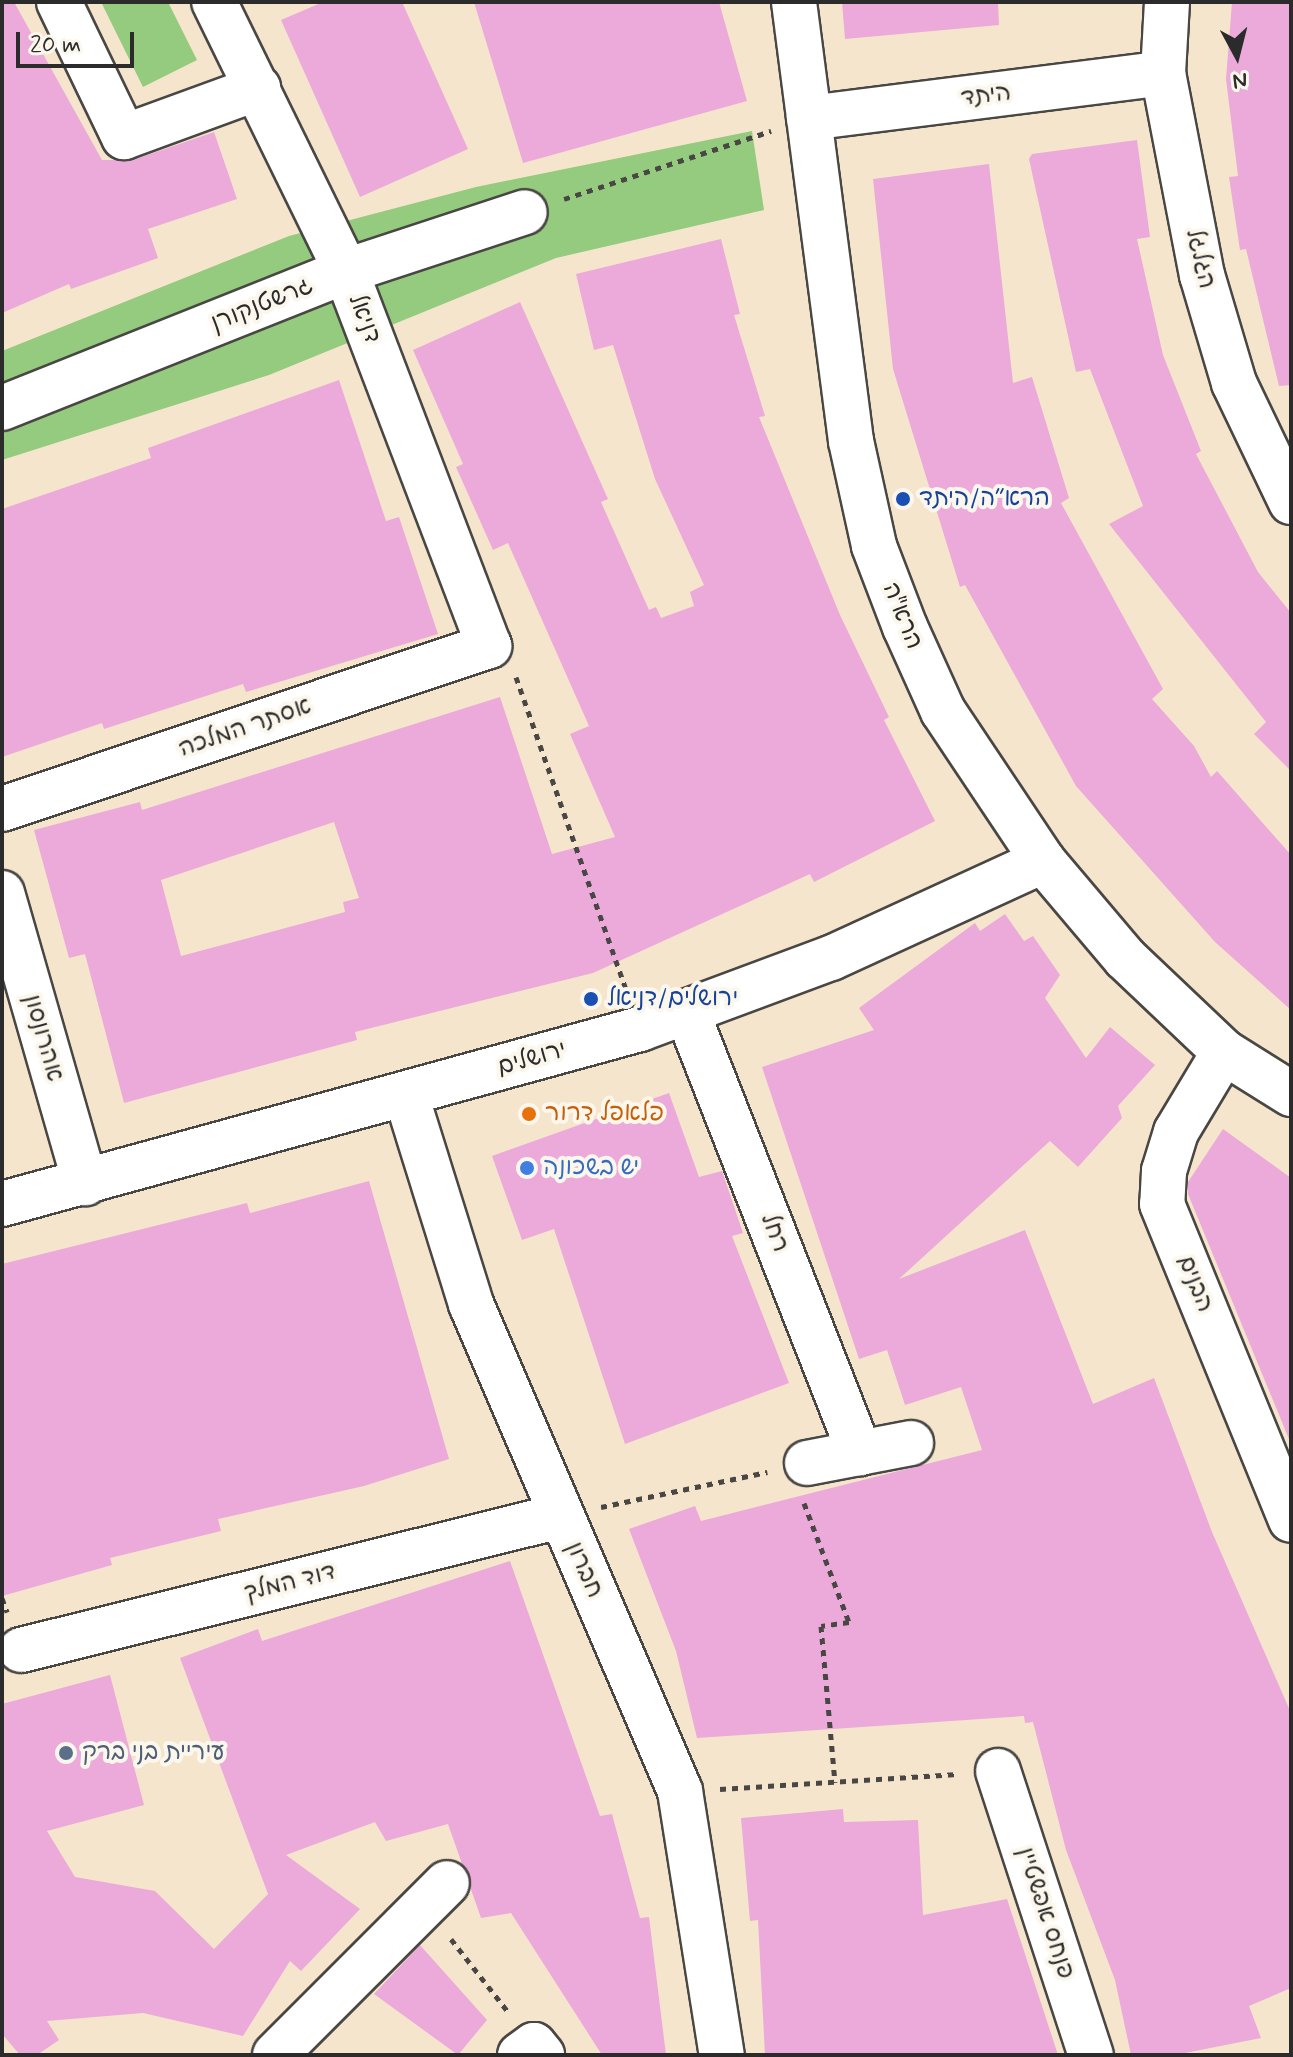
<!DOCTYPE html>
<meta charset="utf-8">
<style>
body{margin:0}
#map{position:relative;width:1293px;height:2057px;overflow:hidden;background:#f6e5cd;font-family:Mynerve,"Playpen Sans Hebrew",sans-serif}
div>[style]{position:absolute}
.green>*{inset:0;background:#94cb7e}
.building>*{inset:0;background:#ebaada}
.path>*{height:5px;margin-top:-2.5px;transform-origin:0;background:repeating-linear-gradient(90deg,#494743 0 6px,transparent 0 12px)}
.roads{filter:drop-shadow(2px 0 #494743) drop-shadow(-2px 0 #494743) drop-shadow(0 2px #494743) drop-shadow(0 -2px #494743)}
.minor>*{height:44px;margin:-22px;padding:0 22px;transform-origin:22px;border-radius:22px;background:#fff}
.dots>*{width:22px;height:22px;translate:-50% -50%;box-sizing:border-box;border:4px solid #fbf7ec;border-radius:50%}
span{translate:-50% -50%;white-space:nowrap;text-align:center;line-height:1.15;-webkit-text-stroke:8px #fbf7ec;paint-order:stroke}
.street-label{font-size:24px;color:#2b2b2b}
.transit-label{font-size:24px;color:#164399}
.left{translate:0 -50%;text-align:left}
.food-label{font-size:24px;color:#c56008}
.shop-label{font-size:24px;color:#366cbe}
.service-label{font-size:24px;color:#4e5e75}
.frame{position:absolute;inset:0;border:4px solid #2b2b2b;pointer-events:none}
.north{position:absolute;left:1197px;top:16px;width:80px;height:80px;-webkit-text-stroke:6px #fbf7ec;paint-order:stroke;rotate:173deg;font-size:22px;font-weight:700;line-height:32px;text-align:center;color:#2b2b2b}
.north::after{content:'';display:block;margin:auto;width:28px;height:36px;background:#2b2b2b;clip-path:polygon(50% 0,100% 100%,50% 72%,0 100%)}
.scale{position:absolute;left:16px;top:32px;width:118px;height:36px;box-sizing:border-box;border:4px solid #2b2b2b;border-top:0;padding-left:10px;font-size:24px;line-height:28px;white-space:nowrap;color:#2b2b2b;-webkit-text-stroke:6px #fbf7ec;paint-order:stroke}
</style>
<div id="map">
<div class="green">
<i style="clip-path:polygon(101px 2px,168px 2px,197px 60px,143px 87px)"></i>
<i style="clip-path:polygon(752px 131px,764px 210px,556px 258px,269px 375px,2px 460px,2px 351px,289px 236px,476px 187px)"></i>
</div>
<div class="building">
<i style="clip-path:polygon(2px 2px,14px 2px,102px 160px,133px 160px,214px 132px,237px 199px,148px 229px,158px 258px,71px 289px,69px 284px,2px 313px)"></i>
<i style="clip-path:polygon(323px 2px,402px 2px,468px 149px,360px 197px,281px 20px)"></i>
<i style="clip-path:polygon(474px 2px,719px 2px,747px 101px,523px 163px)"></i>
<i style="clip-path:polygon(842px 2px,998px 2px,999px 25px,845px 39px)"></i>
<i style="clip-path:polygon(1232px 2px,1291px 2px,1291px 385px,1279px 386px,1246px 249px,1240px 250px,1229px 177px,1238px 176px,1226px 79px)"></i>
<i style="clip-path:polygon(1137px 140px,1150px 237px,1137px 239px,1163px 355px,1201px 451px,1196px 454px,1258px 572px,1291px 613px,1291px 771px,1254px 734px,1266px 722px,1109px 524px,1143px 506px,1090px 369px,1076px 372px,1029px 159px,1032px 154px)"></i>
<i style="clip-path:polygon(989px 164px,1013px 383px,1032px 377px,1069px 498px,1061px 503px,1163px 689px,1152px 699px,1194px 746px,1211px 777px,1217px 771px,1291px 855px,1291px 1010px,1215px 942px,1076px 786px,965px 585px,960px 587px,893px 369px,873px 179px)"></i>
<i style="clip-path:polygon(evenodd,721px 239px,740px 314px,734px 315px,765px 416px,759px 417px,840px 615px,889px 717px,884px 720px,935px 821px,814px 882px,810px 874px,593px 973px,355px 1032px,357px 1040px,124px 1103px,85px 954px,69px 958px,34px 830px,140px 802px,142px 810px,500px 697px,552px 854px,615px 837px,570px 734px,589px 726px,508px 543px,493px 550px,456px 467px,463px 464px,413px 350px,520px 302px,608px 499px,601px 502px,649px 610px,656px 607px,661px 618px,694px 606px,690px 592px,704px 585px,655px 479px,613px 345px,594px 350px,576px 274px,721px 239px,334px 822px,359px 898px,343px 902px,345px 912px,181px 956px,161px 880px,334px 822px)"></i>
<i style="clip-path:polygon(339px 380px,386px 521px,399px 517px,438px 634px,246px 692px,243px 684px,104px 729px,102px 723px,2px 757px,2px 509px,151px 458px,148px 448px)"></i>
<i style="clip-path:polygon(1005px 914px,1024px 941px,1033px 936px,1060px 975px,1045px 998px,1086px 1058px,1110px 1027px,1155px 1065px,1118px 1106px,1122px 1118px,1078px 1167px,1050px 1141px,899px 1279px,1025px 1230px,1093px 1404px,1154px 1378px,1212px 1532px,1291px 1713px,1291px 1988px,1249px 2006px,1261px 2038px,1175px 2055px,1131px 2055px,1115px 1980px,1066px 1850px,1033px 1722px,1025px 1723px,1024px 1716px,697px 1738px,676px 1651px,629px 1529px,695px 1506px,701px 1521px,982px 1450px,961px 1387px,905px 1405px,887px 1350px,859px 1359px,762px 1067px,874px 1030px,859px 1008px,975px 923px,980px 931px)"></i>
<i style="clip-path:polygon(669px 1093px,699px 1177px,722px 1171px,743px 1233px,732px 1236px,789px 1383px,625px 1444px,554px 1229px,522px 1240px,492px 1156px)"></i>
<i style="clip-path:polygon(1223px 1129px,1291px 1178px,1291px 1444px,1188px 1194px,1188px 1182px)"></i>
<i style="clip-path:polygon(369px 1181px,449px 1459px,364px 1486px,218px 1519px,221px 1531px,110px 1558px,112px 1565px,2px 1596px,2px 1264px,247px 1203px,250px 1213px)"></i>
<i style="clip-path:polygon(510px 1561px,600px 1816px,612px 1814px,640px 1918px,649px 1917px,666px 2055px,602px 2055px,511px 1913px,481px 1918px,448px 1824px,386px 1841px,375px 1822px,286px 1855px,360px 1909px,301px 1971px,290px 1961px,243px 2036px,143px 2013px,47px 2021px,59px 2040px,37px 2055px,20px 2055px,2px 2034px,2px 1704px,110px 1675px,144px 1805px,47px 1831px,75px 1877px,155px 1891px,214px 1949px,268px 1894px,180px 1658px,258px 1629px,262px 1641px)"></i>
<i style="clip-path:polygon(843px 1809px,844px 1822px,918px 1820px,923px 1915px,1007px 1899px,1058px 2055px,765px 2055px,758px 1920px,750px 1921px,741px 1818px)"></i>
<i style="clip-path:polygon(420px 1945px,487px 2020px,458px 2055px,374px 1994px)"></i>
</div>
<div class="path">
<i style="left:564px;top:199px;width:218px;rotate:-18.2deg"></i>
<i style="left:516px;top:677px;width:334px;rotate:70.6deg"></i>
<i style="left:804px;top:1503px;width:127px;rotate:69.3deg"></i>
<i style="left:849px;top:1622px;width:28px;rotate:172deg"></i>
<i style="left:821px;top:1626px;width:157px;rotate:84.9deg"></i>
<i style="left:601px;top:1507px;width:170px;rotate:-11.9deg"></i>
<i style="left:2px;top:1598px;width:15px;rotate:70deg"></i>
<i style="left:720px;top:1789px;width:238px;rotate:-3.6deg"></i>
<i style="left:451px;top:1939px;width:94px;rotate:51.9deg"></i>
</div>
<div class="roads">
<div class="minor">
<i style="left:59px;top:2px;width:150px;rotate:64.3deg"></i>
<i style="left:124px;top:137px;width:143px;rotate:-20.1deg"></i>
<i style="left:794px;top:2px;width:443px;rotate:82.6deg"></i>
<i style="left:851px;top:441px;width:107px;rotate:77.6deg"></i>
<i style="left:874px;top:546px;width:87px;rotate:69.1deg"></i>
<i style="left:905px;top:627px;width:92px;rotate:65.7deg"></i>
<i style="left:943px;top:711px;width:180px;rotate:56.3deg"></i>
<i style="left:1043px;top:861px;width:127px;rotate:49.8deg"></i>
<i style="left:1125px;top:958px;width:137px;rotate:43.5deg"></i>
<i style="left:1224px;top:1052px;width:79px;rotate:32.1deg"></i>
<i style="left:1167px;top:2px;width:71px;rotate:93.2deg"></i>
<i style="left:1163px;top:73px;width:206px;rotate:79.1deg"></i>
<i style="left:1202px;top:275px;width:113px;rotate:73.5deg"></i>
<i style="left:1234px;top:383px;width:132px;rotate:64.4deg"></i>
<i style="left:809px;top:118px;width:357px;rotate:-7.2deg"></i>
<i style="left:2px;top:408px;width:370px;rotate:-21.7deg"></i>
<i style="left:346px;top:271px;width:188px;rotate:-18.2deg"></i>
<i style="left:2px;top:809px;width:514px;rotate:-18.51deg"></i>
<i style="left:489px;top:646px;width:401px;rotate:-110.9deg"></i>
<i style="left:346px;top:271px;width:300px;rotate:-116.1deg"></i>
<i style="left:2px;top:893px;width:302px;rotate:74deg"></i>
<i style="left:687px;top:1012px;width:474px;rotate:68.6deg"></i>
<i style="left:1224px;top:1052px;width:93px;rotate:121deg"></i>
<i style="left:1176px;top:1132px;width:41px;rotate:107.1deg"></i>
<i style="left:1164px;top:1171px;width:33px;rotate:93deg"></i>
<i style="left:1162px;top:1204px;width:341px;rotate:67.8deg"></i>
<i style="left:406px;top:1095px;width:219px;rotate:72.7deg"></i>
<i style="left:471px;top:1304px;width:530px;rotate:66.77deg"></i>
<i style="left:680px;top:1791px;width:267px;rotate:81deg"></i>
<i style="left:2px;top:1204px;width:662px;rotate:-15.34deg"></i>
<i style="left:640px;top:1029px;width:204px;rotate:-20.4deg"></i>
<i style="left:831px;top:958px;width:233px;rotate:-24.6deg"></i>
<i style="left:807px;top:1463px;width:106px;rotate:-10.9deg"></i>
<i style="left:21px;top:1650px;width:555px;rotate:-13.96deg"></i>
<i style="left:998px;top:1771px;width:299px;rotate:71.9deg"></i>
<i style="left:275px;top:2055px;width:243px;rotate:-45deg"></i>
<i style="left:520px;top:2055px;width:17px;rotate:-36deg"></i>
<i style="left:534px;top:2045px;width:13px;rotate:51deg"></i>
</div>
</div>
<div class="dots">
<i style="left:903px;top:499px;background:#1a4fb4"></i>
<i style="left:591px;top:999px;background:#1a4fb4"></i>
<i style="left:529px;top:1114px;background:#e8710a"></i>
<i style="left:527px;top:1168px;background:#3f7fe0"></i>
<i style="left:66px;top:1753px;background:#5c6f8a"></i>
</div>
<div class="street-label">
<span style="left:986px;top:96px;rotate:-7deg">היתד</span>
<span style="left:1200px;top:259px;rotate:77deg">הגלגל</span>
<span style="left:262px;top:305px;rotate:-22deg">גרשטנקורן</span>
<span style="left:364px;top:319px;rotate:69deg">דניאל</span>
<span style="left:902px;top:616px;rotate:68deg">הרא"ה</span>
<span style="left:245px;top:728px;rotate:-19deg">אסתר המלכה</span>
<span style="left:43px;top:1038px;rotate:74deg">אהרונסון</span>
<span style="left:532px;top:1059px;rotate:-16deg">ירושלים</span>
<span style="left:774px;top:1233px;rotate:69deg">רחל</span>
<span style="left:1195px;top:1284px;rotate:68deg">הבנים</span>
<span style="left:584px;top:1570px;rotate:66deg">חברון</span>
<span style="left:290px;top:1583px;rotate:-14deg">דוד המלך</span>
<span style="left:1045px;top:1913px;rotate:72deg">פנחס אפשטיין</span>
</div>
<div class="transit-label">
<span class="left" style="left:919px;top:499px">הרא״ה/היתד</span>
<span class="left" style="left:607px;top:999px">ירושלים/דניאל</span>
</div>
<div class="food-label">
<span class="left" style="left:545px;top:1114px">פלאפל דרור</span>
</div>
<div class="shop-label">
<span class="left" style="left:543px;top:1168px">יש בשכונה</span>
</div>
<div class="service-label">
<span class="left" style="left:82px;top:1753px">עיריית בני ברק</span>
</div>
<div class="frame"></div>
<div class="north">N</div>
<div class="scale">20 m</div>
</div>
